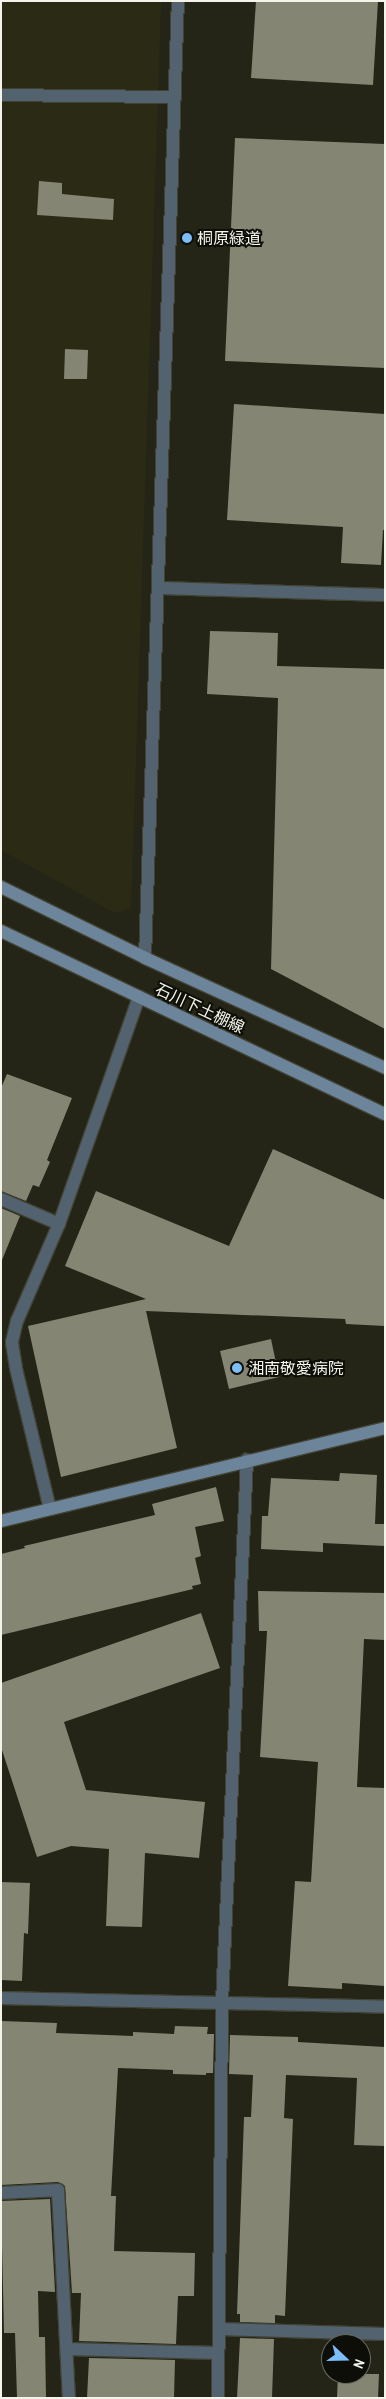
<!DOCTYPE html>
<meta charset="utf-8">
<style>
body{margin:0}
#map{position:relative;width:386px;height:2399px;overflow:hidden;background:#242516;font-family:"Archivo Narrow","Noto Sans JP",sans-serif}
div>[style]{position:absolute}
.built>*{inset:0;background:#2b2b15}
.building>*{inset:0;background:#848573}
.roads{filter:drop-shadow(1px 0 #414234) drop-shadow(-1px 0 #414234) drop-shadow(0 1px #414234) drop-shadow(0 -1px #414234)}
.lane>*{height:12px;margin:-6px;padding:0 6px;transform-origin:6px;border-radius:6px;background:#53626f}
.street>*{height:12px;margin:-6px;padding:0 6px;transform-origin:6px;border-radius:6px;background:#53626f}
.secondary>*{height:12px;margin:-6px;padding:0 6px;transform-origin:6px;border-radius:6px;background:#6d859a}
.dots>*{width:14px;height:14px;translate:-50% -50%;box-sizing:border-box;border:2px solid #0d0e07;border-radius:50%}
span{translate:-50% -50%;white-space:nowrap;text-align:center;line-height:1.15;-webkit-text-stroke:4px #0d0e07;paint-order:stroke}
.poi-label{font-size:16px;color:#f4f4ea}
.left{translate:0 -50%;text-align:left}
.street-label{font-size:16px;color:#f4f4ea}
.frame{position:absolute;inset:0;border:2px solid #f4f4ea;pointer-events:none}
.north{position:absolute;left:321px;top:2334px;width:50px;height:50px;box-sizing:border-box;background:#0d0e07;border:1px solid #696a62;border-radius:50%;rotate:111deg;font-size:14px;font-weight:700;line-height:20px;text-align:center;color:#f4f4ea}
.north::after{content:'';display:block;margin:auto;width:18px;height:22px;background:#7cbef9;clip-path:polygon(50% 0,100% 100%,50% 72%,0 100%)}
</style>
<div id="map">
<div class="built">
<i style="clip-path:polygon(1px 1px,161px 1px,131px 908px,115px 913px,1px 850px)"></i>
</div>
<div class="building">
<i style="clip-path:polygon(256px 1px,378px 1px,373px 85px,251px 78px)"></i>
<i style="clip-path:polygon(235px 138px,385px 144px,385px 368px,225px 361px)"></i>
<i style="clip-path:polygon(39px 181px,62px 183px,62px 194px,114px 199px,113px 220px,37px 215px)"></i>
<i style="clip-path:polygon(65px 349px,88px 350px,87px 379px,64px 379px)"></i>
<i style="clip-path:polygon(234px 404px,385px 414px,385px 530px,383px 530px,381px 565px,341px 563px,343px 527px,227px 520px)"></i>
<i style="clip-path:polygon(210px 631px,278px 633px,277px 666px,385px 669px,385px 1029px,271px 969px,278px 698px,207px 694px)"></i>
<i style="clip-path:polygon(7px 1074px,72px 1098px,47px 1160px,50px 1162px,39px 1187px,33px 1185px,26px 1201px,1px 1191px,1px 1088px)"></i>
<i style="clip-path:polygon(273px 1149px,385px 1200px,385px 1326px,346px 1324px,345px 1319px,146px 1311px,177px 1448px,61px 1477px,28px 1326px,146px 1299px,65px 1266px,96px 1191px,229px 1246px)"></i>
<i style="clip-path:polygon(1px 1208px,20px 1216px,2px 1260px,1px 1260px)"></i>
<i style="clip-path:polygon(271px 1339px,279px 1377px,229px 1389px,220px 1351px)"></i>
<i style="clip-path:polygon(340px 1473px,377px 1475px,375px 1524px,385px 1524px,385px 1546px,323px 1543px,323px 1552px,261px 1549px,262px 1516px,268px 1516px,271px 1478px,339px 1481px)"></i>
<i style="clip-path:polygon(216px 1487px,224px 1521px,195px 1527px,201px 1556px,195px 1558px,201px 1584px,192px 1586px,193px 1589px,1px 1635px,1px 1554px,25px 1548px,24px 1546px,155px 1515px,152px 1504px)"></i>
<i style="clip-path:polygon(258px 1591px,385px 1593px,385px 1640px,364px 1639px,357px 1787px,385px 1788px,385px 1986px,342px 1983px,342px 1989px,288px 1986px,295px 1881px,311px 1882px,318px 1762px,260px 1757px,267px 1631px,259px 1631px)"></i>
<i style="clip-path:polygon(201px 1613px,220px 1668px,64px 1722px,86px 1790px,205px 1802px,199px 1858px,145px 1853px,142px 1927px,106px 1926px,109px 1849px,71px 1846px,37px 1857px,1px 1747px,1px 1683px)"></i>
<i style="clip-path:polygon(1px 1882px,30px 1883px,28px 1934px,24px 1933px,22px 1981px,1px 1980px)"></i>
<i style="clip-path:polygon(1px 2021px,57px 2023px,56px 2033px,133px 2036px,133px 2032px,174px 2034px,175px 2026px,208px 2027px,207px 2034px,214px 2034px,213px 2073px,206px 2073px,206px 2075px,173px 2074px,173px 2070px,118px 2068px,111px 2196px,116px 2196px,114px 2251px,195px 2253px,194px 2296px,178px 2296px,176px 2344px,79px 2341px,81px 2293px,72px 2293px,65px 2186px,58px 2182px,1px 2185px)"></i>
<i style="clip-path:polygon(230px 2035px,298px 2037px,298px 2042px,385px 2047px,385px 2146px,354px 2145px,357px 2078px,286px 2075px,284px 2118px,293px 2119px,285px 2316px,275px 2315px,275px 2323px,240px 2322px,240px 2314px,237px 2314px,244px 2117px,251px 2117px,253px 2075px,229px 2074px)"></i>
<i style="clip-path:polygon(50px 2199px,55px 2292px,38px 2291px,39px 2337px,45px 2337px,46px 2398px,17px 2398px,15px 2333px,4px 2333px,1px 2201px)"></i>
<i style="clip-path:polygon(240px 2338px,274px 2339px,272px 2398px,237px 2398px)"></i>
<i style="clip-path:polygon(89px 2358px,175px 2360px,174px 2398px,87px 2398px)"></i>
<i style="clip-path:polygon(338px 2374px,379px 2374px,378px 2398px,337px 2398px)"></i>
</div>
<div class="roads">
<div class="lane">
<i style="left:1px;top:95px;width:174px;rotate:0.7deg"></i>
</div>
<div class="street">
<i style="left:158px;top:588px;width:227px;rotate:1.8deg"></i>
<i style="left:145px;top:958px;width:958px;rotate:-88.03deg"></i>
<i style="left:1px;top:1199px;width:63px;rotate:23.3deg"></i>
<i style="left:50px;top:1509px;width:145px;rotate:-103.6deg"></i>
<i style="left:16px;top:1368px;width:26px;rotate:-99deg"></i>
<i style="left:12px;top:1342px;width:22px;rotate:-77deg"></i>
<i style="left:17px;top:1321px;width:106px;rotate:-66.6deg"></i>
<i style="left:59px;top:1224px;width:241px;rotate:-70.6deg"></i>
<i style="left:1px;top:1998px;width:384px;rotate:1.3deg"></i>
<i style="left:1px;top:2193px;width:57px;rotate:-3deg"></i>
<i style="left:58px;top:2190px;width:208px;rotate:87deg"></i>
<i style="left:219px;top:2329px;width:166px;rotate:1.7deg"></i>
<i style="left:67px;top:2349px;width:151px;rotate:1.5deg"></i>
<i style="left:218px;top:2398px;width:396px;rotate:-89.4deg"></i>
<i style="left:222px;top:2002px;width:543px;rotate:-87.36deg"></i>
</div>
<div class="secondary">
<i style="left:1px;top:887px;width:161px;rotate:26.2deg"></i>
<i style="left:145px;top:958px;width:264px;rotate:24.6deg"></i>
<i style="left:1px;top:931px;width:425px;rotate:25.5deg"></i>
<i style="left:1px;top:1521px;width:395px;rotate:-13.6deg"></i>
</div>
</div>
<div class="dots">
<i style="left:187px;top:238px;background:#7cbef9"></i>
<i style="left:237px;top:1368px;background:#7cbef9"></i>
</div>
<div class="poi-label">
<span class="left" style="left:197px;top:238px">桐原緑道</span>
<span class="left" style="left:248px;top:1368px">湘南敬愛病院</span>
</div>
<div class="street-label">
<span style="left:200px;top:1008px;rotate:25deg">石川下土棚線</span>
</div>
<div class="frame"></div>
<div class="north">N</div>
</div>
